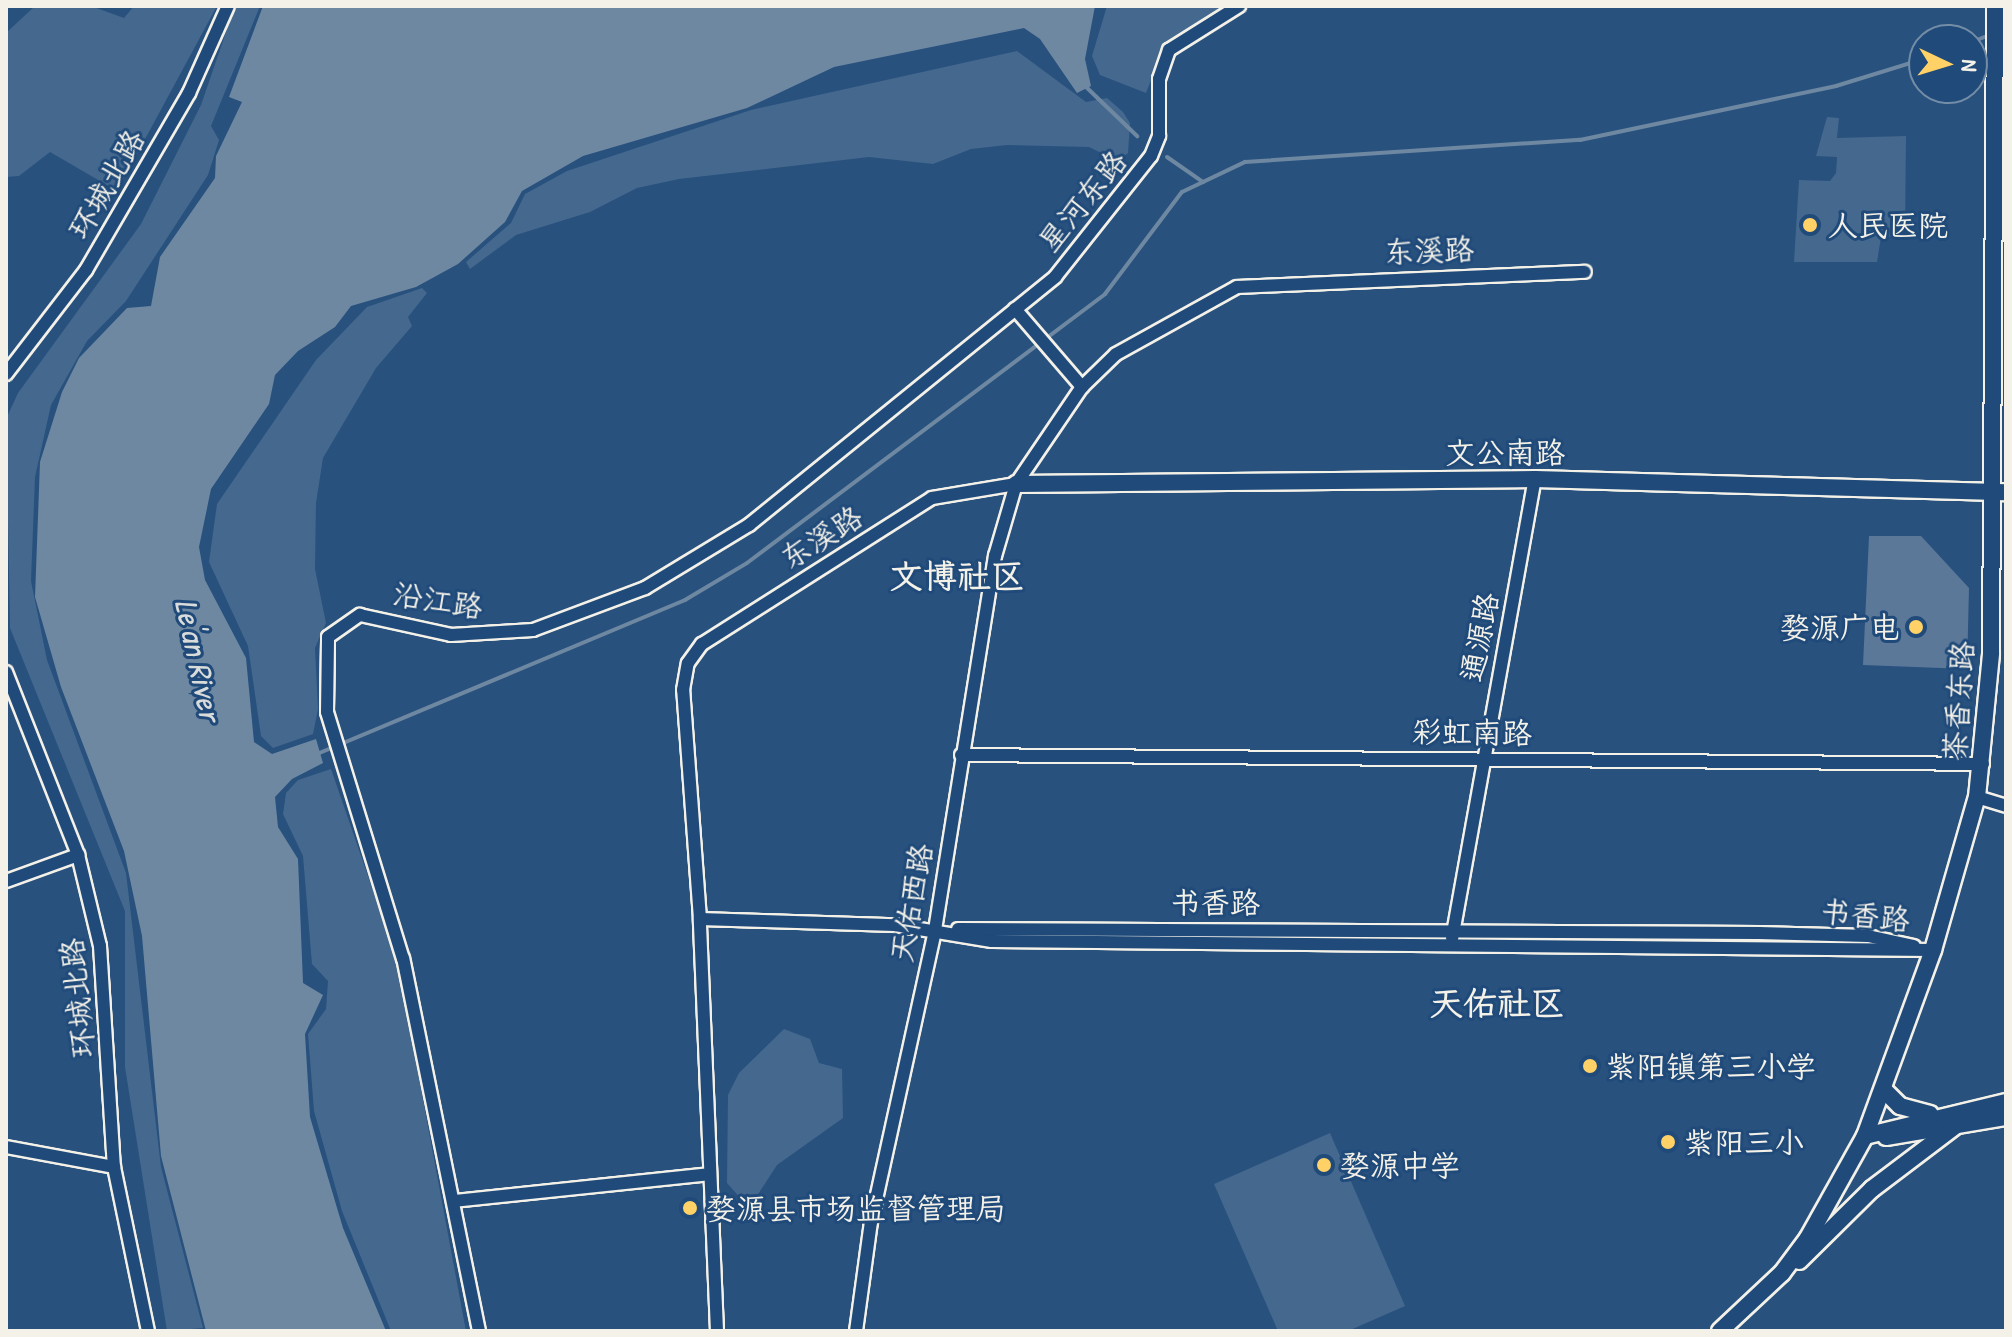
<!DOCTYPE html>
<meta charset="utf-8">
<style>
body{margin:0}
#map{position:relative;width:2012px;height:1337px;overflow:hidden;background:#28517e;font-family:"Patrick Hand","LXGW WenKai TC",sans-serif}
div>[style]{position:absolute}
.green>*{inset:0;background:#45688e}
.water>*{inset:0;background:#6e88a2}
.stream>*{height:4px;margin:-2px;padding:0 2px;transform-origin:2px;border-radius:2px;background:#6e88a2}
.building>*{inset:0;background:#5b7899}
.roads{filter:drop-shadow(2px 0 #f4f1e8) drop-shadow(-2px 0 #f4f1e8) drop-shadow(0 2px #f4f1e8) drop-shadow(0 -2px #f4f1e8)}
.minor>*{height:12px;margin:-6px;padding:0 6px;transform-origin:6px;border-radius:6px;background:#1f4a7a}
.major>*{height:16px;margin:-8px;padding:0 8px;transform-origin:8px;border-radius:8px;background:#1f4a7a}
.dots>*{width:22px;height:22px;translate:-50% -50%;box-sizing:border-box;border:4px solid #1f4a7a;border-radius:50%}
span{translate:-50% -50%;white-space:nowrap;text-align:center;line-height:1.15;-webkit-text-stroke:6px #1f4a7a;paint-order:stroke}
.street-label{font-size:30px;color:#f4f1e8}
.poi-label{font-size:30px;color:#f4f1e8}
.left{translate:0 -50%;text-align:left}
.right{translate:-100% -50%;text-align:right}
.water-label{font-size:32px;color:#d9dcda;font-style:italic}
.quarter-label{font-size:34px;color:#f4f1e8;font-weight:700}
.frame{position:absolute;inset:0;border:8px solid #f4f1e8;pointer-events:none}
.north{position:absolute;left:1908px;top:24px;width:80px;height:80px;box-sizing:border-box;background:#1f4a7a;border:2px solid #748da6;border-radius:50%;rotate:94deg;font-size:22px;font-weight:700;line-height:32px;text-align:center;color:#f4f1e8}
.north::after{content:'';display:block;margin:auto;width:28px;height:36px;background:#ffd166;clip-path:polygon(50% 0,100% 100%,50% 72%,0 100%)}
</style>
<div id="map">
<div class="green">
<i style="clip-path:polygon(35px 6px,91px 6px,124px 18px,134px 6px,217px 6px,117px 191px,50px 152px,19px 176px,6px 177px,6px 33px)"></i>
<i style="clip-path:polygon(235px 6px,260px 6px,211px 126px,219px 140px,208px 175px,126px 301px,87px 341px,51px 405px,35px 477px,31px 581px,47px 660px,126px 873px,161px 1167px,203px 1328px,167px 1331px,125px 1067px,125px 911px,10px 628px,6px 419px,18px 393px,141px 224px,201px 105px)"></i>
<i style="clip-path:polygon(1107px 6px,1233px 6px,1161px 55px,1146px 93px,1100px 75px,1092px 56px)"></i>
<i style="clip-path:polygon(1017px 51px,1086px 102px,1107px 98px,1123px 112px,1130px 123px,1128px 153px,1118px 161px,1089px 147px,1007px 145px,971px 149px,933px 164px,869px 157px,679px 179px,637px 188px,590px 212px,516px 235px,470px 269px,466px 262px,511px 223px,525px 194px,567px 171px,751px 110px)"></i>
<i style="clip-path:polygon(1827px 117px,1839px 118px,1837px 138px,1906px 136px,1905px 236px,1881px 237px,1877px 262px,1794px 262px,1799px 180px,1830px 181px,1836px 173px,1837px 157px,1816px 156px)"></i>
<i style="clip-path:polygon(422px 288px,427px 293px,408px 317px,412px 326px,376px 368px,323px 458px,316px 503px,315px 569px,326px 623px,315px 648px,318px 709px,313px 734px,273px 748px,261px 736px,248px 646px,209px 562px,217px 504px,316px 360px,367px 307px)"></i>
<i style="clip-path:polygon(331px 769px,397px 960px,466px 1331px,391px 1331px,342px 1211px,314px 1111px,308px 1034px,326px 1009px,328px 981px,312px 964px,303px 856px,283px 814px,286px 793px,298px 780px)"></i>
<i style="clip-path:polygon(784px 1029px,810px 1039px,819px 1063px,842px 1069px,843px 1118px,777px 1165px,755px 1199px,743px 1201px,727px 1183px,728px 1095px,739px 1073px)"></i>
<i style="clip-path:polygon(1330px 1133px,1405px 1306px,1348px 1331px,1278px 1331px,1214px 1184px)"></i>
</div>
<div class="water">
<i style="clip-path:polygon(263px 6px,1095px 6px,1085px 59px,1091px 86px,1077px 93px,1040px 39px,1024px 28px,834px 67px,747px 108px,583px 156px,522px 191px,505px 222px,458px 264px,416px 287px,351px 306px,335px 327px,298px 351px,275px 375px,269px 404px,211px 489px,199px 547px,205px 580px,246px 658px,254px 742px,272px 754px,316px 739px,323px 763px,292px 779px,275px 797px,278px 827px,298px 859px,303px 983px,323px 995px,305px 1034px,310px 1117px,343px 1228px,386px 1331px,206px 1331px,161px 1156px,142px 936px,124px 851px,61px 687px,35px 597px,40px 462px,62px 392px,79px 358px,127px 308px,151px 306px,160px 257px,215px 178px,216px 156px,242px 102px,229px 97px)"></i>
</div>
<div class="stream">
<i style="left:1972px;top:42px;width:18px;rotate:-22deg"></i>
<i style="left:1084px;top:85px;width:74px;rotate:43.9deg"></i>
<i style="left:1167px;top:157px;width:44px;rotate:34.8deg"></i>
<i style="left:317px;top:754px;width:399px;rotate:-22.7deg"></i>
<i style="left:685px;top:600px;width:72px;rotate:-30.8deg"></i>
<i style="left:747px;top:563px;width:448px;rotate:-36.9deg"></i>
<i style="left:1105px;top:294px;width:128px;rotate:-53deg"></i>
<i style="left:1182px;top:192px;width:70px;rotate:-25.5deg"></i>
<i style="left:1245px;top:162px;width:336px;rotate:-3.8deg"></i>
<i style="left:1580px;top:140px;width:262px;rotate:-11.9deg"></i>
<i style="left:1836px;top:86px;width:92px;rotate:-17.1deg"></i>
</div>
<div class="building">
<i style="clip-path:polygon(1869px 536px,1921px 536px,1969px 588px,1967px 669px,1863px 665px)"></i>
</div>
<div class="roads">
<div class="minor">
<i style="left:1015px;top:309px;width:103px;rotate:49.3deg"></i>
<i style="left:6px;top:374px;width:131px;rotate:-52.4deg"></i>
<i style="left:86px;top:270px;width:205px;rotate:-59.8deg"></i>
<i style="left:189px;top:93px;width:95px;rotate:-65.9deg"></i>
<i style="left:6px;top:672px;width:197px;rotate:68.5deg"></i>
<i style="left:78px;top:855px;width:94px;rotate:76.4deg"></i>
<i style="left:100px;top:946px;width:221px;rotate:86.4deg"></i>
<i style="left:114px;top:1167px;width:167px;rotate:78.3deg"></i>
<i style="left:961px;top:755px;width:1022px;rotate:0.5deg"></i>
<i style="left:1977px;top:797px;width:30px;rotate:17deg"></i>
<i style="left:6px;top:881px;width:77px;rotate:-19.9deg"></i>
<i style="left:700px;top:919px;width:195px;rotate:1.8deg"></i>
<i style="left:895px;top:925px;width:98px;rotate:9.4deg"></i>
<i style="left:992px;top:941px;width:941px;rotate:0.55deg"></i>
<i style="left:958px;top:929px;width:801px;rotate:0.29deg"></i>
<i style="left:1759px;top:933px;width:109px;rotate:1.6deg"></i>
<i style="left:1868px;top:936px;width:47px;rotate:12.3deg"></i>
<i style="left:1452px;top:939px;width:467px;rotate:-79.8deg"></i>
<i style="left:6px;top:1147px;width:110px;rotate:10.5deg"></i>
<i style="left:454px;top:1201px;width:257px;rotate:-6deg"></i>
<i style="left:479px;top:1331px;width:380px;rotate:-101.5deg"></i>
<i style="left:403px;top:959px;width:258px;rotate:-107.1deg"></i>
<i style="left:327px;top:712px;width:75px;rotate:-89.2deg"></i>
<i style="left:328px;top:637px;width:39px;rotate:-35deg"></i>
<i style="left:360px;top:615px;width:93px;rotate:12.4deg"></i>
<i style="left:451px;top:635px;width:82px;rotate:-3.5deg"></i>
<i style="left:533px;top:630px;width:120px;rotate:-20.6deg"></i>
<i style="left:645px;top:588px;width:122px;rotate:-31.2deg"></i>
<i style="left:749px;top:525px;width:394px;rotate:-39deg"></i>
<i style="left:1055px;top:277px;width:154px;rotate:-51.6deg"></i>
<i style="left:1151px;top:156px;width:22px;rotate:-68deg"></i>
<i style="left:1159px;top:136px;width:57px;rotate:-90deg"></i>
<i style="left:1159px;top:79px;width:31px;rotate:-71deg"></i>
<i style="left:1169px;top:50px;width:83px;rotate:-32.2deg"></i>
<i style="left:717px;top:1331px;width:412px;rotate:-92.4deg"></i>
<i style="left:700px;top:919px;width:230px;rotate:-94.2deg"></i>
<i style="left:683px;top:690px;width:27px;rotate:-80deg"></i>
<i style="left:688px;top:663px;width:24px;rotate:-54deg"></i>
<i style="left:702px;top:644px;width:272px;rotate:-32.4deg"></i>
<i style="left:932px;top:498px;width:85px;rotate:-9.5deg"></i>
<i style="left:856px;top:1331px;width:110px;rotate:-82.2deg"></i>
<i style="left:871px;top:1222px;width:299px;rotate:-77.6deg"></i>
<i style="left:935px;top:930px;width:379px;rotate:-80.9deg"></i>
<i style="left:995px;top:556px;width:75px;rotate:-73.7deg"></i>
<i style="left:1016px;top:484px;width:117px;rotate:-55.8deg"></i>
<i style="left:1082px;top:387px;width:47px;rotate:-44.1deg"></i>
<i style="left:1116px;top:354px;width:138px;rotate:-29deg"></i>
<i style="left:1237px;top:287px;width:348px;rotate:-2.5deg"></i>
</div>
<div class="major">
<i style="left:1016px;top:484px;width:519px;rotate:-0.55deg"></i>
<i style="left:1535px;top:479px;width:471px;rotate:1.6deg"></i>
<i style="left:1883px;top:1089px;width:24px;rotate:45deg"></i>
<i style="left:1900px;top:1106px;width:31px;rotate:15deg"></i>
<i style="left:1865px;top:1136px;width:145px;rotate:-13.6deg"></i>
<i style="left:1886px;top:1137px;width:122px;rotate:-9.5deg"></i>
<i style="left:1799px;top:1261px;width:103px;rotate:-44.6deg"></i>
<i style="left:1872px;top:1189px;width:103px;rotate:-37.1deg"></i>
<i style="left:1720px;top:1331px;width:85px;rotate:-43.1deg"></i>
<i style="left:1782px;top:1273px;width:44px;rotate:-53.4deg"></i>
<i style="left:1808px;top:1238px;width:117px;rotate:-60.8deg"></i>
<i style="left:1865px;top:1136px;width:198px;rotate:-69.9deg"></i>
<i style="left:1933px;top:950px;width:159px;rotate:-74deg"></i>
<i style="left:1977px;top:797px;width:145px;rotate:-84.4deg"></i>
<i style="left:1991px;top:653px;width:647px;rotate:-89.65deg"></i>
</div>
</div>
<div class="dots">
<i style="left:1810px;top:225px;background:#ffd166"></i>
<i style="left:1916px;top:627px;background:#ffd166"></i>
<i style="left:1590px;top:1066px;background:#ffd166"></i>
<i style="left:1668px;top:1142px;background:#ffd166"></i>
<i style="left:1324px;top:1165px;background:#ffd166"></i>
<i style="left:690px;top:1208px;background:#ffd166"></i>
</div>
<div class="street-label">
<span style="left:106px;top:184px;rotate:-60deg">环城北路</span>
<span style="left:1082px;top:201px;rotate:-51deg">星河东路</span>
<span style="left:1429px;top:250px;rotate:-2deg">东溪路</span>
<span style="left:1505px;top:452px">文公南路</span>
<span style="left:821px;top:537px;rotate:-32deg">东溪路</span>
<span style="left:438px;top:600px;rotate:9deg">沿江路</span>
<span style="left:1479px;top:637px;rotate:-79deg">通源路</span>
<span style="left:1958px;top:701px;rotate:-86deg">茶香东路</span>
<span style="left:1472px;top:732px;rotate:1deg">彩虹南路</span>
<span style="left:1215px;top:902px">书香路</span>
<span style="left:911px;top:903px;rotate:-80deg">天佑西路</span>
<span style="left:1865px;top:915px;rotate:6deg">书香路</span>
<span style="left:77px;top:998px;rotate:-96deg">环城北路</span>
</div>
<div class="poi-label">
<span class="left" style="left:1828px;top:225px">人民医院</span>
<span class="right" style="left:1900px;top:627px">婺源广电</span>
<span class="left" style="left:1606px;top:1066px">紫阳镇第三小学</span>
<span class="left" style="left:1684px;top:1142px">紫阳三小</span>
<span class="left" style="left:1340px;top:1165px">婺源中学</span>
<span class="left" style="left:706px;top:1208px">婺源县市场监督管理局</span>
</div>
<div class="water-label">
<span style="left:198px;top:660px;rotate:78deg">Le'an River</span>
</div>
<div class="quarter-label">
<span style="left:957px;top:577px">文博社区</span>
<span style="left:1497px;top:1004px">天佑社区</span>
</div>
<div class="frame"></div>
<div class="north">N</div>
</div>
